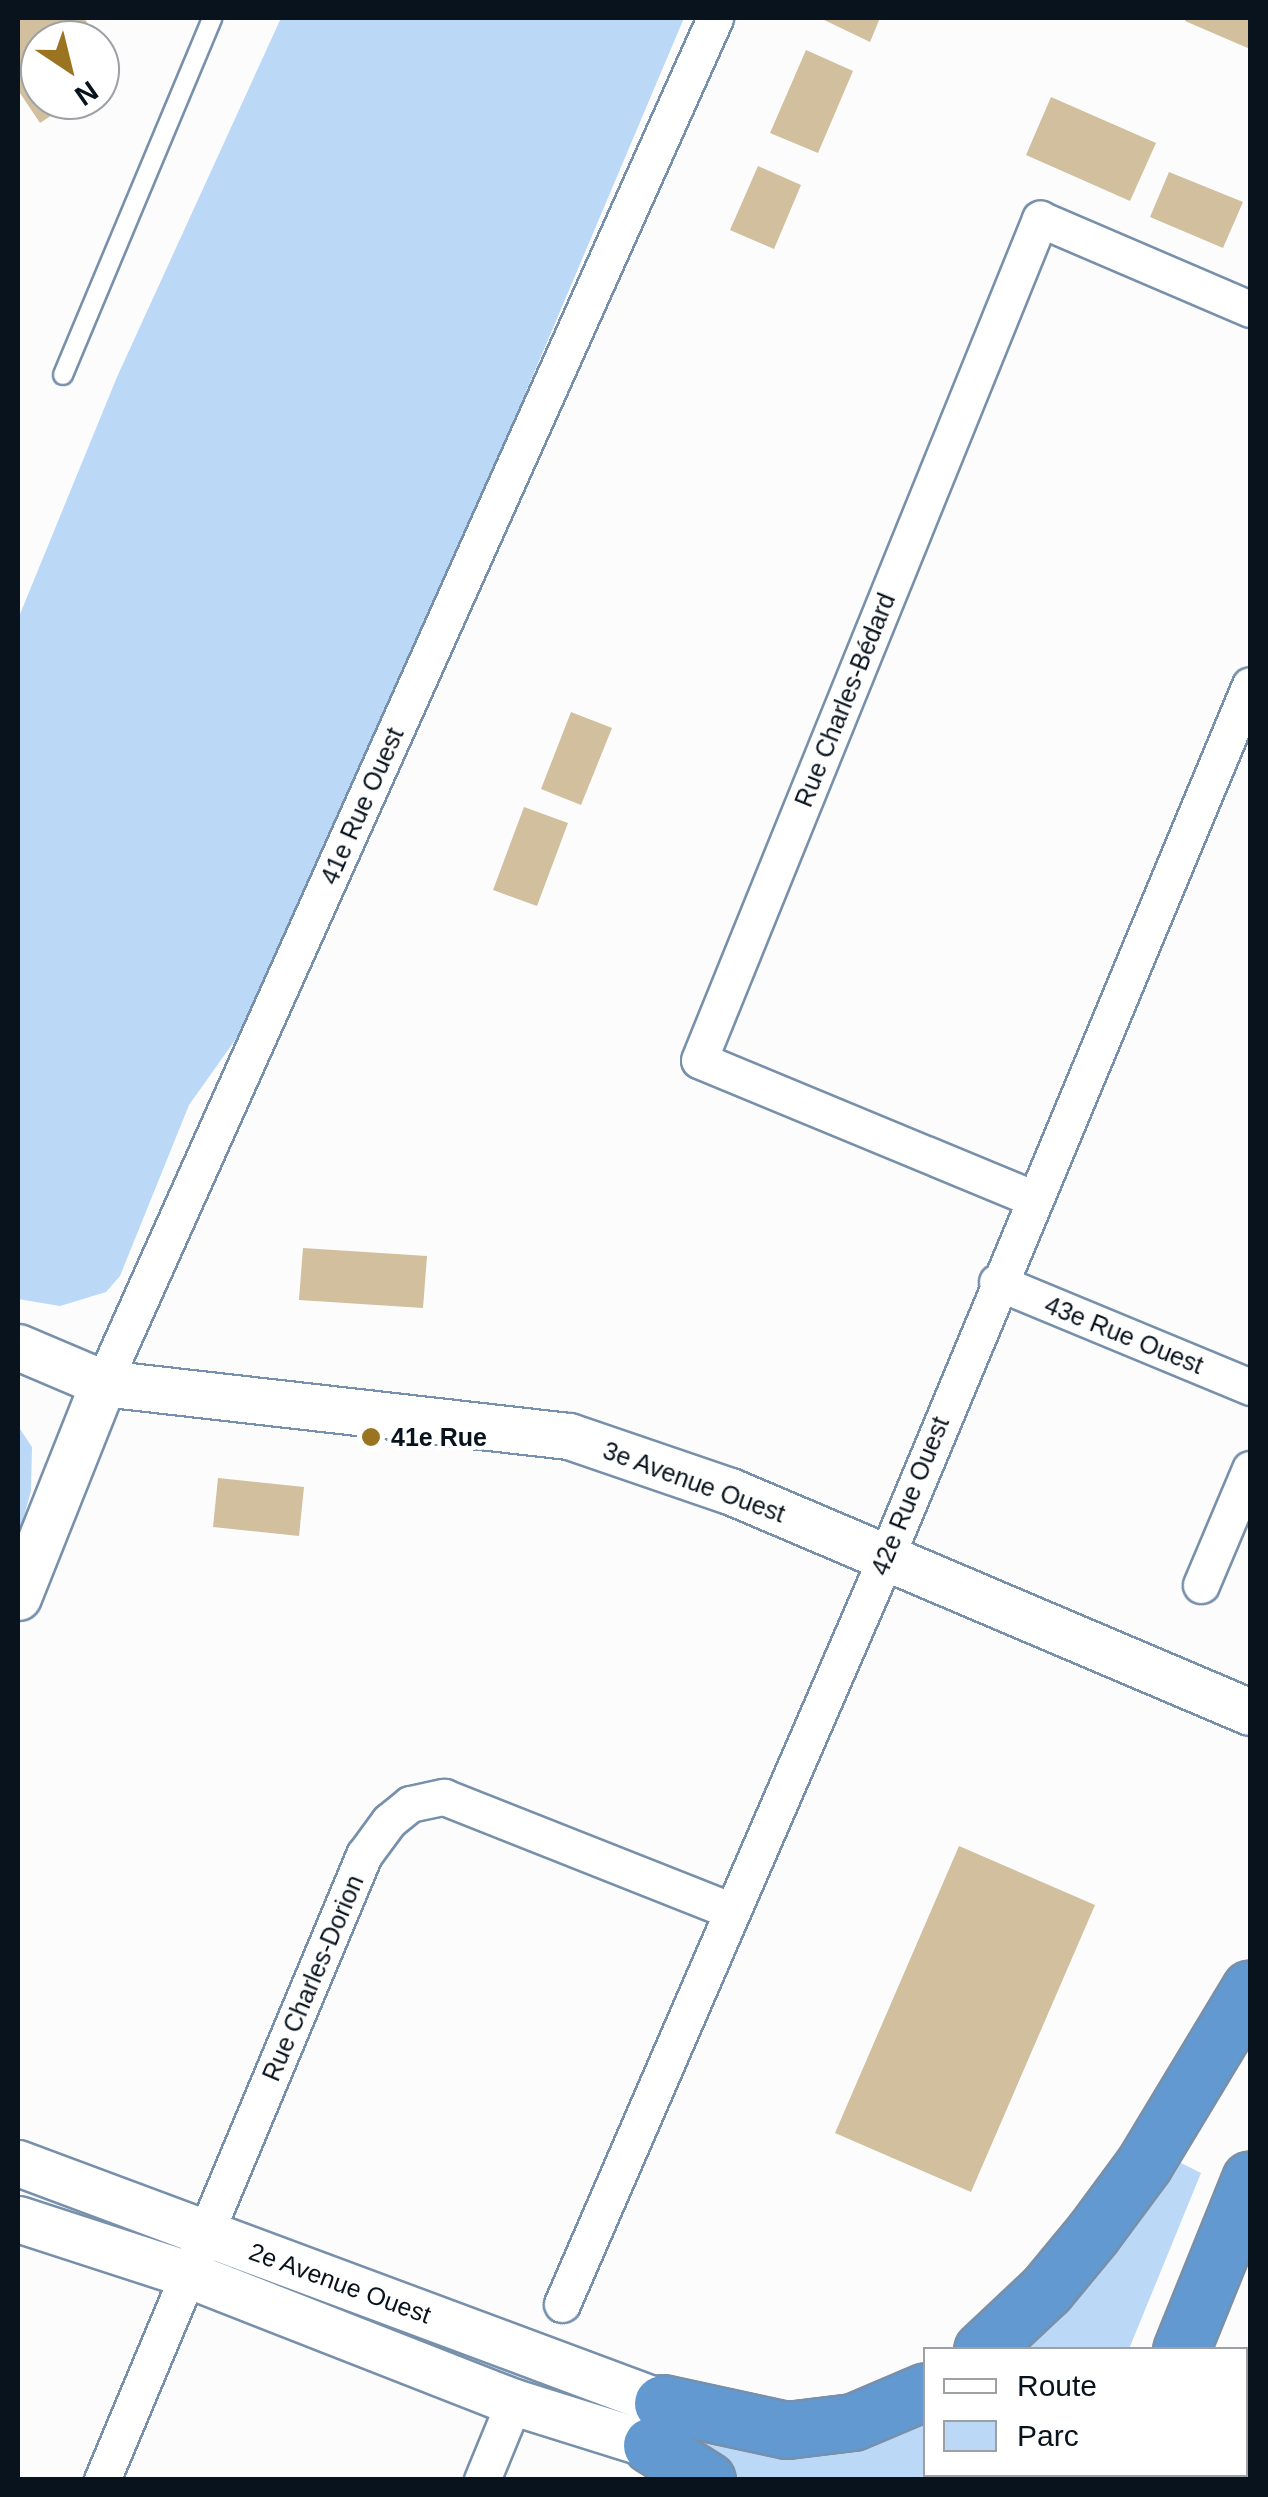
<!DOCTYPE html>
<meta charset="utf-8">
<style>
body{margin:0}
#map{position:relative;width:1268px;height:2497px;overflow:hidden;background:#fcfcfc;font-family:Arial,sans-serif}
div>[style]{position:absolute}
.green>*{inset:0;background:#bbd8f7}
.building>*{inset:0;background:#d1bf9e}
.roads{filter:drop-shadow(2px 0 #7790ab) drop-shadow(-2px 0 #7790ab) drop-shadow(0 2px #7790ab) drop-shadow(0 -2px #7790ab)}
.service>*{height:18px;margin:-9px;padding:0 9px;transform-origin:9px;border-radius:9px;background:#fff}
.minor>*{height:35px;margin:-17.5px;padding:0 17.5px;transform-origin:17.5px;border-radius:17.5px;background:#fff}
.tertiary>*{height:45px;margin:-22.5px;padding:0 22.5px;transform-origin:22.5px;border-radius:22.5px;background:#fff}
.motorway>*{height:55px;margin:-27.5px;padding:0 27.5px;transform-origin:27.5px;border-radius:27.5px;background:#6299d0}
.dots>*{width:28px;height:28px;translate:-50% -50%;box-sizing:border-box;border:5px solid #fff;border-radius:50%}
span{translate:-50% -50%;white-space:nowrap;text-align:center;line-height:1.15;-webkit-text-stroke:8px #fff;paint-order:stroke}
.street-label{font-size:25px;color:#09131d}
.poi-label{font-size:25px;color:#09131d;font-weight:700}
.left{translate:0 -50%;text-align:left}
.frame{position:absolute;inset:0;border:20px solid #09131d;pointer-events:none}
.legend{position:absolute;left:923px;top:2347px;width:325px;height:130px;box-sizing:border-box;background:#fff;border:2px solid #9da1a5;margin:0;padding:12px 18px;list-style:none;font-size:30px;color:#09131d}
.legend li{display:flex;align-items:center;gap:20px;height:50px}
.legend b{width:50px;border:2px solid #9da1a5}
.north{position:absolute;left:20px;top:20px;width:100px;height:100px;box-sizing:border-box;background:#fff;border:2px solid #9da1a5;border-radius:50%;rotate:145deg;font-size:28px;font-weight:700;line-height:40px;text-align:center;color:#09131d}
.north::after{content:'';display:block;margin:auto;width:35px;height:45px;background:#9a7420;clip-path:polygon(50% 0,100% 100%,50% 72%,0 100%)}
</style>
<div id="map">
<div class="green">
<i style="clip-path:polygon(281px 18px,684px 18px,277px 981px,189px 1105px,120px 1276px,106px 1292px,60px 1306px,18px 1299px,18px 619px,117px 377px)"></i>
<i style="clip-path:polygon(18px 1426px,32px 1447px,31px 1491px,18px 1538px)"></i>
<i style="clip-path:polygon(1175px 2160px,1201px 2173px,1129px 2349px,1020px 2350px)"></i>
<i style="clip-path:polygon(925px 2423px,926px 2474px,1077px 2475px,741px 2479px,702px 2452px,708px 2440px,748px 2451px,831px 2453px)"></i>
</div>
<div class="building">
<i style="clip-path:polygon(18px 18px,84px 18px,99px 40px,40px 40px,40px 100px,75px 100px,40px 123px,18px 90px)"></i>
<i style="clip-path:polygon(820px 18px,880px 18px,870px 42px)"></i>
<i style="clip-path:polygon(1187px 18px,1250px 18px,1250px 49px,1185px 21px)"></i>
<i style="clip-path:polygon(100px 41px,119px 70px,100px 83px)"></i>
<i style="clip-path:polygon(806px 50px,853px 71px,818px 153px,770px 133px)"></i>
<i style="clip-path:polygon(1051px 97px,1156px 143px,1130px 201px,1026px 155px)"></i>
<i style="clip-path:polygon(758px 166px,801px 185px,774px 249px,730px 230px)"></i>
<i style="clip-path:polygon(1169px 172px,1243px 202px,1223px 248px,1150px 217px)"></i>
<i style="clip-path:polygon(571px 712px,612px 728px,581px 805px,541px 789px)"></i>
<i style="clip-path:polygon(524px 807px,568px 823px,537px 906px,493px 890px)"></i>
<i style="clip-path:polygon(303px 1248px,427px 1256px,423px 1308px,299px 1300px)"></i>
<i style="clip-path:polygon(218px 1478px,304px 1487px,299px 1536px,213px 1527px)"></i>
<i style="clip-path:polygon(959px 1846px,1095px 1905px,971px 2192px,835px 2133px)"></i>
</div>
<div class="roads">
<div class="service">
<i style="left:63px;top:375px;width:387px;rotate:-67.3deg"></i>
</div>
<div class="minor">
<i style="left:1032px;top:1198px;width:360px;rotate:-157.5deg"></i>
<i style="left:699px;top:1060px;width:908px;rotate:-67.93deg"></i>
<i style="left:1040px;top:219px;width:228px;rotate:23.2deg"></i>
<i style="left:997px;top:1282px;width:274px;rotate:22.5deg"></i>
<i style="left:103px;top:1383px;width:1496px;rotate:-65.85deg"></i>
<i style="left:1201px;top:1585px;width:126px;rotate:-67.1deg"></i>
<i style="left:562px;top:2304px;width:809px;rotate:-66.54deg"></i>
<i style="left:884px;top:1562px;width:950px;rotate:-67.35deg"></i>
<i style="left:102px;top:2480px;width:678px;rotate:-67.26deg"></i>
<i style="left:364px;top:1855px;width:42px;rotate:-53.7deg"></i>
<i style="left:389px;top:1821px;width:27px;rotate:-39deg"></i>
<i style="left:410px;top:1804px;width:35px;rotate:-12deg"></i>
<i style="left:444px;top:1797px;width:308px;rotate:21.6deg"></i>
<i style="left:482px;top:2480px;width:84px;rotate:-67.7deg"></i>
</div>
<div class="tertiary">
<i style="left:18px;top:1347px;width:92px;rotate:23deg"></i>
<i style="left:103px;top:1383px;width:469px;rotate:6.5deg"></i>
<i style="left:569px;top:1436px;width:170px;rotate:18.9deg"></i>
<i style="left:730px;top:1491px;width:565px;rotate:23.03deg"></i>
<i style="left:18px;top:1597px;width:230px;rotate:-68.3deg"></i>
<i style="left:18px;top:2163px;width:687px;rotate:20.44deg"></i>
<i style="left:18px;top:2219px;width:178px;rotate:18deg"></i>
<i style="left:187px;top:2274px;width:351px;rotate:21.4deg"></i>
<i style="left:514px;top:2402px;width:144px;rotate:17.4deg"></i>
</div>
<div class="motorway">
<i style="left:982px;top:2350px;width:88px;rotate:-43.2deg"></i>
<i style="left:1046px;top:2290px;width:74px;rotate:-50.5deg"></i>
<i style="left:1093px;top:2233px;width:86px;rotate:-53.5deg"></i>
<i style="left:1144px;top:2164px;width:205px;rotate:-58.9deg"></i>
<i style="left:1181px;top:2350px;width:184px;rotate:-68deg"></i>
<i style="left:662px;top:2403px;width:128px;rotate:12.2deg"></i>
<i style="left:787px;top:2430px;width:66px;rotate:-6.9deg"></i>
<i style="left:853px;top:2422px;width:79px;rotate:-23deg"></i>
<i style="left:1246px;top:2409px;width:13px;rotate:-72deg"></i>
<i style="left:651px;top:2445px;width:66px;rotate:32deg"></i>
<i style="left:1128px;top:2480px;width:6px;rotate:-72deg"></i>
<i style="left:1215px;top:2480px;width:6px;rotate:-72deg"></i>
</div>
</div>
<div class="dots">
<i style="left:371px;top:1437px;background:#9a7420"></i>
</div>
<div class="street-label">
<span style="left:845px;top:700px;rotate:-68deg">Rue Charles-Bédard</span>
<span style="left:362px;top:806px;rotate:-66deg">41e Rue Ouest</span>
<span style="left:1124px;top:1335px;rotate:22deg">43e Rue Ouest</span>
<span style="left:694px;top:1482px;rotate:20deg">3e Avenue Ouest</span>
<span style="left:910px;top:1496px;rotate:-68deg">42e Rue Ouest</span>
<span style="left:313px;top:1978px;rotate:-67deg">Rue Charles-Dorion</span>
<span style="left:340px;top:2283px;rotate:20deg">2e Avenue Ouest</span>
</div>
<div class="poi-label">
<span class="left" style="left:391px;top:1437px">41e Rue</span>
</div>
<div class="frame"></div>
<ul class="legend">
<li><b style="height:12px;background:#fff"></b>Route</li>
<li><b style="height:28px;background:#bbd8f7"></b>Parc</li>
</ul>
<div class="north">N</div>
</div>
